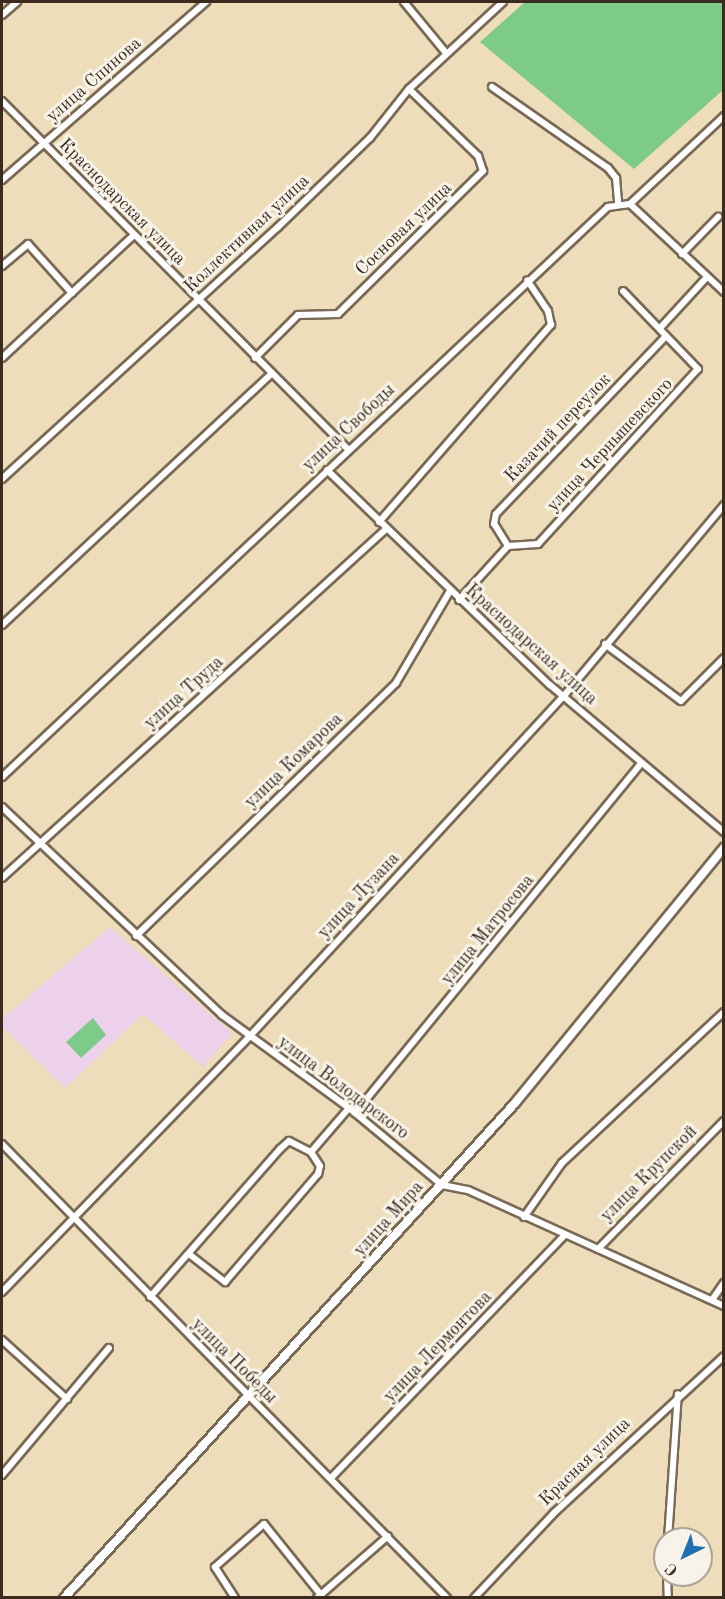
<!DOCTYPE html>
<meta charset="utf-8">
<style>
body{margin:0}
#map{position:relative;width:725px;height:1599px;overflow:hidden;background:#edddbb;font-family:"Old Standard TT",serif}
div>[style]{position:absolute}
.built>*{inset:0;background:#edd0e9}
.green>*{inset:0;background:#7eca89}
.roads{filter:drop-shadow(2px 0 #796955) drop-shadow(-2px 0 #796955) drop-shadow(0 2px #796955) drop-shadow(0 -2px #796955)}
.street>*{height:6px;margin:-3px;padding:0 3px;transform-origin:3px;border-radius:3px;background:#fff}
.secondary>*{height:8px;margin:-4px;padding:0 4px;transform-origin:4px;border-radius:4px;background:#fff}
span{translate:-50% -50%;white-space:nowrap;text-align:center;line-height:1.15;-webkit-text-stroke:6px #f7f3e8;paint-order:stroke}
.street-label{font-size:18px;color:#3b2a1e}
.frame{position:absolute;inset:0;border:3px solid #3b2a1e;pointer-events:none}
.north{position:absolute;left:653px;top:1527px;width:60px;height:60px;box-sizing:border-box;background:#f7f3e8;border:2px solid #aca397;border-radius:50%;rotate:223deg;font-size:16px;font-weight:700;line-height:24px;text-align:center;color:#3b2a1e}
.north::after{content:'';display:block;margin:auto;width:21px;height:27px;background:#1f6fb2;clip-path:polygon(50% 0,100% 100%,50% 72%,0 100%)}
</style>
<div id="map">
<div class="built">
<i style="clip-path:polygon(110px 927px,232px 1033px,203px 1067px,143px 1014px,65px 1088px,2px 1026px,2px 1019px)"></i>
</div>
<div class="green">
<i style="clip-path:polygon(525px 2px,723px 2px,723px 90px,634px 169px,480px 42px)"></i>
<i style="clip-path:polygon(93px 1018px,106px 1035px,81px 1058px,66px 1042px)"></i>
</div>
<div class="roads">
<div class="street">
<i style="left:404px;top:2px;width:66px;rotate:50.5deg"></i>
<i style="left:2px;top:15px;width:20px;rotate:-41deg"></i>
<i style="left:492px;top:87px;width:141px;rotate:34.9deg"></i>
<i style="left:608px;top:168px;width:13px;rotate:51deg"></i>
<i style="left:616px;top:178px;width:25px;rotate:85deg"></i>
<i style="left:2px;top:101px;width:491px;rotate:45.2deg"></i>
<i style="left:2px;top:180px;width:271px;rotate:-41.1deg"></i>
<i style="left:630px;top:204px;width:129px;rotate:43.1deg"></i>
<i style="left:682px;top:254px;width:52px;rotate:-45.8deg"></i>
<i style="left:2px;top:266px;width:34px;rotate:-40deg"></i>
<i style="left:28px;top:244px;width:66px;rotate:48.1deg"></i>
<i style="left:661px;top:327px;width:68px;rotate:-47.4deg"></i>
<i style="left:2px;top:358px;width:180px;rotate:-43deg"></i>
<i style="left:255px;top:358px;width:61px;rotate:-45deg"></i>
<i style="left:298px;top:315px;width:40px;rotate:-1.4deg"></i>
<i style="left:338px;top:314px;width:204px;rotate:-44.6deg"></i>
<i style="left:483px;top:171px;width:16px;rotate:-108deg"></i>
<i style="left:478px;top:156px;width:96px;rotate:-135.8deg"></i>
<i style="left:327px;top:470px;width:310px;rotate:44deg"></i>
<i style="left:550px;top:685px;width:228px;rotate:40.2deg"></i>
<i style="left:2px;top:479px;width:374px;rotate:-42.4deg"></i>
<i style="left:278px;top:227px;width:128px;rotate:-44.1deg"></i>
<i style="left:370px;top:138px;width:63px;rotate:-51.5deg"></i>
<i style="left:409px;top:89px;width:128px;rotate:-42.8deg"></i>
<i style="left:379px;top:522px;width:262px;rotate:-48.9deg"></i>
<i style="left:551px;top:325px;width:14px;rotate:-102deg"></i>
<i style="left:548px;top:311px;width:37px;rotate:-124deg"></i>
<i style="left:508px;top:546px;width:30px;rotate:-4deg"></i>
<i style="left:538px;top:544px;width:237px;rotate:-47.6deg"></i>
<i style="left:698px;top:369px;width:108px;rotate:-133.9deg"></i>
<i style="left:508px;top:546px;width:26px;rotate:-122deg"></i>
<i style="left:494px;top:524px;width:10px;rotate:-79deg"></i>
<i style="left:496px;top:514px;width:246px;rotate:-46.3deg"></i>
<i style="left:459px;top:600px;width:73px;rotate:-47.8deg"></i>
<i style="left:2px;top:625px;width:369px;rotate:-43deg"></i>
<i style="left:605px;top:644px;width:95px;rotate:36.9deg"></i>
<i style="left:681px;top:701px;width:61px;rotate:-45deg"></i>
<i style="left:2px;top:777px;width:832px;rotate:-43.25deg"></i>
<i style="left:608px;top:207px;width:22px;rotate:-8deg"></i>
<i style="left:630px;top:204px;width:129px;rotate:-43.1deg"></i>
<i style="left:2px;top:807px;width:303px;rotate:43.4deg"></i>
<i style="left:222px;top:1015px;width:157px;rotate:36.2deg"></i>
<i style="left:349px;top:1108px;width:121px;rotate:39.6deg"></i>
<i style="left:442px;top:1185px;width:26px;rotate:11deg"></i>
<i style="left:468px;top:1190px;width:281px;rotate:24.4deg"></i>
<i style="left:2px;top:878px;width:519px;rotate:-42.27deg"></i>
<i style="left:136px;top:936px;width:363px;rotate:-44.2deg"></i>
<i style="left:396px;top:683px;width:107px;rotate:-59.6deg"></i>
<i style="left:355px;top:1113px;width:452px;rotate:-50.7deg"></i>
<i style="left:2px;top:1144px;width:636px;rotate:45.57deg"></i>
<i style="left:524px;top:1217px;width:66px;rotate:-54.9deg"></i>
<i style="left:562px;top:1163px;width:221px;rotate:-43deg"></i>
<i style="left:598px;top:1249px;width:180px;rotate:-45.5deg"></i>
<i style="left:189px;top:1254px;width:46px;rotate:37.9deg"></i>
<i style="left:225px;top:1282px;width:143px;rotate:-49.3deg"></i>
<i style="left:318px;top:1174px;width:8px;rotate:-76deg"></i>
<i style="left:320px;top:1166px;width:17px;rotate:-123deg"></i>
<i style="left:2px;top:1292px;width:355px;rotate:-45.9deg"></i>
<i style="left:249px;top:1037px;width:463px;rotate:-47.3deg"></i>
<i style="left:563px;top:697px;width:251px;rotate:-50deg"></i>
<i style="left:150px;top:1297px;width:197px;rotate:-48.7deg"></i>
<i style="left:280px;top:1149px;width:12px;rotate:-42deg"></i>
<i style="left:289px;top:1141px;width:25px;rotate:27deg"></i>
<i style="left:311px;top:1152px;width:58px;rotate:-49.2deg"></i>
<i style="left:712px;top:1300px;width:21px;rotate:-55deg"></i>
<i style="left:2px;top:1340px;width:88px;rotate:42.2deg"></i>
<i style="left:2px;top:1475px;width:166px;rotate:-49.9deg"></i>
<i style="left:331px;top:1478px;width:336px;rotate:-46.1deg"></i>
<i style="left:668px;top:1539px;width:145px;rotate:-86.1deg"></i>
<i style="left:667px;top:1575px;width:23px;rotate:88deg"></i>
<i style="left:235px;top:1598px;width:37px;rotate:-123deg"></i>
<i style="left:215px;top:1567px;width:65px;rotate:-41.3deg"></i>
<i style="left:264px;top:1524px;width:91px;rotate:51.2deg"></i>
<i style="left:317px;top:1598px;width:94px;rotate:-41.1deg"></i>
<i style="left:474px;top:1598px;width:117px;rotate:-46.7deg"></i>
<i style="left:554px;top:1513px;width:231px;rotate:-42.7deg"></i>
</div>
<div class="secondary">
<i style="left:64px;top:1598px;width:670px;rotate:-47.66deg"></i>
<i style="left:515px;top:1103px;width:330px;rotate:-50.7deg"></i>
</div>
</div>
<div class="street-label">
<span style="left:94px;top:80px;rotate:-41deg">улица Спинова</span>
<span style="left:122px;top:202px;rotate:45deg">Краснодарская улица</span>
<span style="left:404px;top:229px;rotate:-44deg">Сосновая улица</span>
<span style="left:247px;top:234px;rotate:-43deg">Коллективная улица</span>
<span style="left:349px;top:428px;rotate:-43deg">улица Свободы</span>
<span style="left:558px;top:428px;rotate:-46deg">Казачий переулок</span>
<span style="left:610px;top:445px;rotate:-47deg">улица Чернышевского</span>
<span style="left:531px;top:645px;rotate:42deg">Краснодарская улица</span>
<span style="left:184px;top:693px;rotate:-42deg">улица Труда</span>
<span style="left:294px;top:761px;rotate:-44deg">улица Комарова</span>
<span style="left:359px;top:896px;rotate:-47deg">улица Лузана</span>
<span style="left:488px;top:930px;rotate:-51deg">улица Матросова</span>
<span style="left:343px;top:1088px;rotate:37deg">улица Володарского</span>
<span style="left:649px;top:1174px;rotate:-45deg">улица Крупской</span>
<span style="left:389px;top:1219px;rotate:-48deg">улица Мира</span>
<span style="left:438px;top:1347px;rotate:-46deg">улица Лермонтова</span>
<span style="left:234px;top:1361px;rotate:45deg">улица Победы</span>
<span style="left:585px;top:1462px;rotate:-44deg">Красная улица</span>
</div>
<div class="frame"></div>
<div class="north">С</div>
</div>
